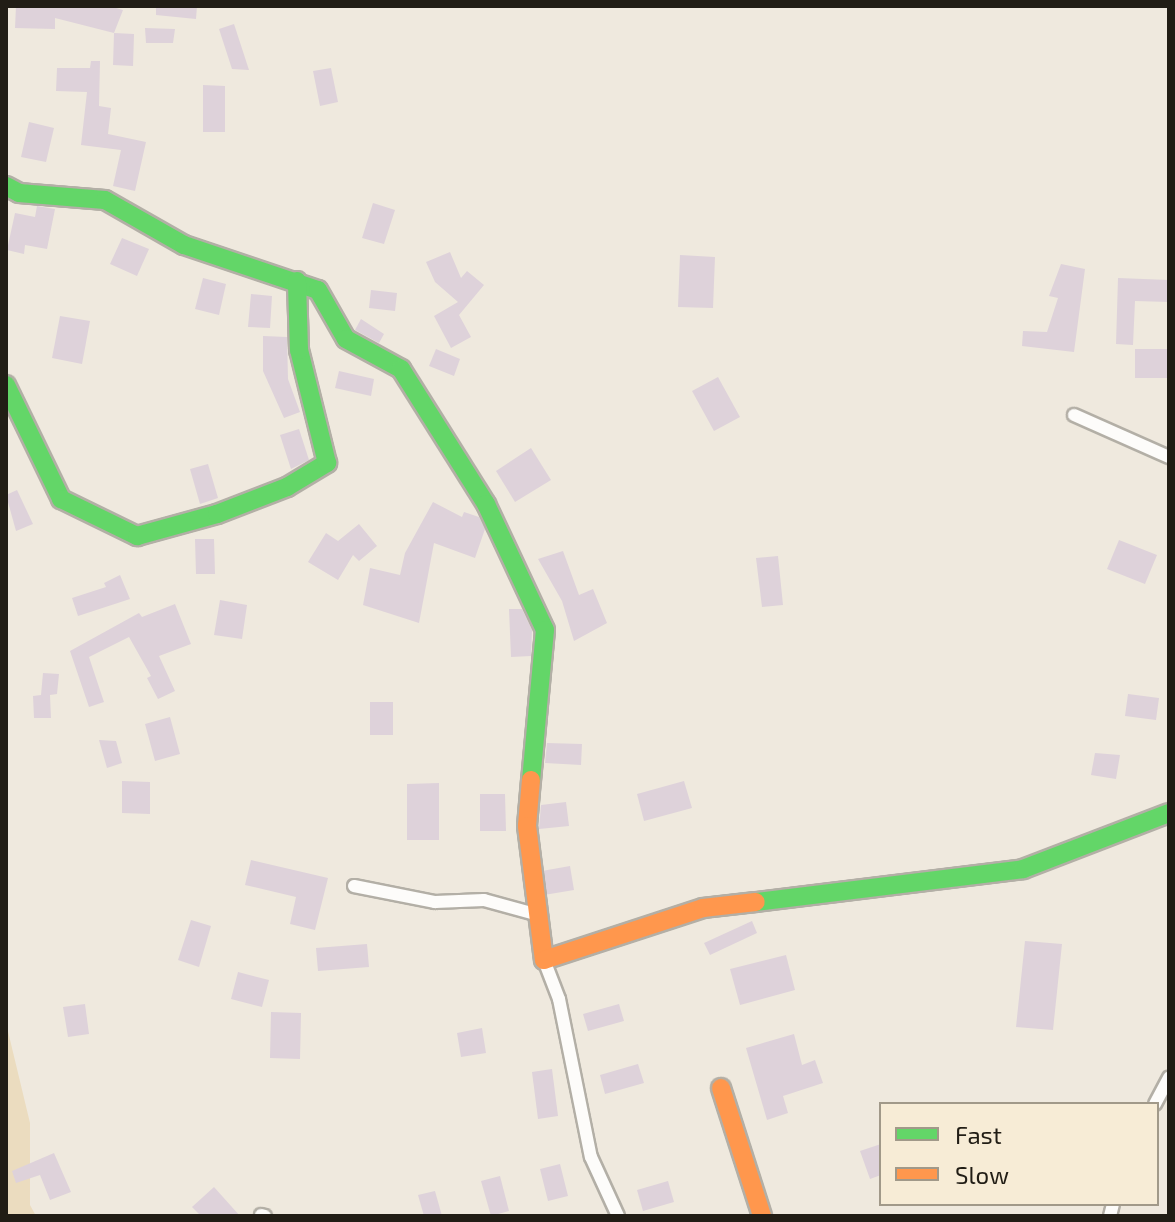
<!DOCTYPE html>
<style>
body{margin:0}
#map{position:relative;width:1175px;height:1222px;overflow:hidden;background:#efe9de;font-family:"Exo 2",sans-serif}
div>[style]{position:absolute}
.green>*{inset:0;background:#ebdcbf}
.building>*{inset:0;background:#ded2da}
.roads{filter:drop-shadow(2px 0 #b3afa6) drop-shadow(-2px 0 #b3afa6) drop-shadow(0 2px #b3afa6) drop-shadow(0 -2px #b3afa6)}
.street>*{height:12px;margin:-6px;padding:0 6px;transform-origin:6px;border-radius:6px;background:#fdfcfa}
.fast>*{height:18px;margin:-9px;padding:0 9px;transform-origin:9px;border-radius:9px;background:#63d668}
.slow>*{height:18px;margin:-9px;padding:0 9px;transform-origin:9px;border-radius:9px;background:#ff974d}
span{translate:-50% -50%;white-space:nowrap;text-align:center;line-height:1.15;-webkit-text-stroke:6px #f7ecd6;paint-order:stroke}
.frame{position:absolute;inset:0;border:8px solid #211d15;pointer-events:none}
.legend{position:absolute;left:879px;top:1102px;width:280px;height:104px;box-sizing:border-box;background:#f7ecd6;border:2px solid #a19989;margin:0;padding:10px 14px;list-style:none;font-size:24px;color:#211d15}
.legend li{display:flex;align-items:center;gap:16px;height:40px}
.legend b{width:40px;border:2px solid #a19989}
</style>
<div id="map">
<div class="green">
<i style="clip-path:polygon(6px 1023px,30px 1123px,30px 1205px,36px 1216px,6px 1216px)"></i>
</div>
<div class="building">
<i style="clip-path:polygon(16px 6px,109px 6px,123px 10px,114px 33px,55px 18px,55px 29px,15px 28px)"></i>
<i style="clip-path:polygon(156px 6px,197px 6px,196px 19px,156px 15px)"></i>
<i style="clip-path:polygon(234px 24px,249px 70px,232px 69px,219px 29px)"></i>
<i style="clip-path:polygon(145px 28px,175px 29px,173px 43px,146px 43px)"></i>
<i style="clip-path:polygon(114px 33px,134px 34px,133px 66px,113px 65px)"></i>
<i style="clip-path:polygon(91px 61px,100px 61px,99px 106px,111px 108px,108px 134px,146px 142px,135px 191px,113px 186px,121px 150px,81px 145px,87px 92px,56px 91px,57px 68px,90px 68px)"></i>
<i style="clip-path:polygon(331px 68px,338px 102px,320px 106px,313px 71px)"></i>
<i style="clip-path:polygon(203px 85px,225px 86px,225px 132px,203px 132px)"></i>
<i style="clip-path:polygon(29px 122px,54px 128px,46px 162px,21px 157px)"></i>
<i style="clip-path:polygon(373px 203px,395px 210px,384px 244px,362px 238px)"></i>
<i style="clip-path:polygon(37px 206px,55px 209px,47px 249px,25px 245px,24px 254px,7px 250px,15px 213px,35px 217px)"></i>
<i style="clip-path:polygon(122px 238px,149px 249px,137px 276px,110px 264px)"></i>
<i style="clip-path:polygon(450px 252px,461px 278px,467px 271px,484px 285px,459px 315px,471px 337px,451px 348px,434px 316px,458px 302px,435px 282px,426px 262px)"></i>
<i style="clip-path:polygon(680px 255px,715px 257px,713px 308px,678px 307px)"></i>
<i style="clip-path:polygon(1061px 264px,1085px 269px,1074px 352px,1022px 346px,1023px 331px,1047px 332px,1058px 298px,1049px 296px)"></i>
<i style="clip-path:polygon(203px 278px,226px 284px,219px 315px,195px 309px)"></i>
<i style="clip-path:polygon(1118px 278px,1169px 280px,1169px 302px,1135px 301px,1133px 345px,1116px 344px)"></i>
<i style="clip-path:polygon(371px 290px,397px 293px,395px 311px,369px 308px)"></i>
<i style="clip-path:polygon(251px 294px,272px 296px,270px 328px,248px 327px)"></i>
<i style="clip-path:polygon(60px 316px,90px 321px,82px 364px,52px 358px)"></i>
<i style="clip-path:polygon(361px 319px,384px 334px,379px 343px,355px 330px)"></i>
<i style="clip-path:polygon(263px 336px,287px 337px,288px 379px,300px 412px,284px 418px,263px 371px)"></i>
<i style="clip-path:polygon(436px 349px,460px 359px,454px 376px,429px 366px)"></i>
<i style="clip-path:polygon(1135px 349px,1169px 349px,1168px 378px,1135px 378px)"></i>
<i style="clip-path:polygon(339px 371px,374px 379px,371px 396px,335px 388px)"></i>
<i style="clip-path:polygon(718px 377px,740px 417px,714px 431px,692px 391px)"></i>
<i style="clip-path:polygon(299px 429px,309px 460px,291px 469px,280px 435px)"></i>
<i style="clip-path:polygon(531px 448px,551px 480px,515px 502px,496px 471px)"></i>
<i style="clip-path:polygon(208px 464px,218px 498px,200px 504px,190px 469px)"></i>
<i style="clip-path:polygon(17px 490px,33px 524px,16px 531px,6px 495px)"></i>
<i style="clip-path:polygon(433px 502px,462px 517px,464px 512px,479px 517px,485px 529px,475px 558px,434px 543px,419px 623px,363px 605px,370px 568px,400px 575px,405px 553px)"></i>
<i style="clip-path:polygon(359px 524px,377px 546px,359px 561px,353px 555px,338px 580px,308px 562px,326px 533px,338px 541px)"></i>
<i style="clip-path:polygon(195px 539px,214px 539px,215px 574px,196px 574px)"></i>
<i style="clip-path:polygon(1119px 540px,1157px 555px,1145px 584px,1107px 569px)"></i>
<i style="clip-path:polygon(563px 551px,579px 595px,593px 589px,607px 623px,574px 641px,562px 601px,538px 559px)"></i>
<i style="clip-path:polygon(778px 556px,783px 605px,762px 607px,756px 558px)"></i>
<i style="clip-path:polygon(120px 575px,130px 599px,78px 616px,72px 598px,106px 587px,104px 583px)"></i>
<i style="clip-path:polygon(220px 600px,247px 605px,242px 639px,214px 635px)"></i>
<i style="clip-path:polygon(175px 604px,191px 644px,159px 656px,175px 691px,158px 699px,147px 678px,151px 676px,129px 637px,89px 657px,104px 702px,89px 707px,70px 651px,139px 613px,142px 617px)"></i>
<i style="clip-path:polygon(509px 609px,522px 609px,532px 630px,531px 656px,511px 657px)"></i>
<i style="clip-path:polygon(43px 673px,59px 674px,57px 694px,50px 695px,51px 718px,34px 718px,33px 696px,41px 695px)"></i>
<i style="clip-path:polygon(1128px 694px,1159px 698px,1156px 720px,1125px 716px)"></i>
<i style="clip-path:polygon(370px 702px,393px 702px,393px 735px,370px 735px)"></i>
<i style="clip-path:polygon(170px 717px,180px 754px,155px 761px,145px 724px)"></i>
<i style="clip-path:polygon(99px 740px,116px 741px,122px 763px,107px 768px)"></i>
<i style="clip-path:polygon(547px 743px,582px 744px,581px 765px,545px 763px)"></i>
<i style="clip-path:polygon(1095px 753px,1120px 755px,1116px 779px,1091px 775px)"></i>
<i style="clip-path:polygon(122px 781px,150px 782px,150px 814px,122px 813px)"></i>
<i style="clip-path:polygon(684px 781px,692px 808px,644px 821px,637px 794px)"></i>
<i style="clip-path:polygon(439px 783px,439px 840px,407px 840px,407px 784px)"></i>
<i style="clip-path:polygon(480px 794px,505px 794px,506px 831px,480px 831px)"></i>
<i style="clip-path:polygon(566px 802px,569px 826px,539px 829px,541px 805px)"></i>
<i style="clip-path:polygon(251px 860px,328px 878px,315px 930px,290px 924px,296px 897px,245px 885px)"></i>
<i style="clip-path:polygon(570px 866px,574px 890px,544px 895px,542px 871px)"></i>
<i style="clip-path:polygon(191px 920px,211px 926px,199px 967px,178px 960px)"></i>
<i style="clip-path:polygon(752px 921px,757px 933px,710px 955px,704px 943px)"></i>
<i style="clip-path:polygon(1025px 941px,1062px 944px,1053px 1030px,1016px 1027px)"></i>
<i style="clip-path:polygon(367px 944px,369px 967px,318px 971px,316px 948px)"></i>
<i style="clip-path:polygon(786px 955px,795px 990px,740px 1005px,730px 969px)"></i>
<i style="clip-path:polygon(238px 972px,269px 980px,262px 1007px,231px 999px)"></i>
<i style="clip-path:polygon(85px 1004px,89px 1034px,68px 1037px,63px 1007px)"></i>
<i style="clip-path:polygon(619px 1004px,624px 1021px,588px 1031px,583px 1014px)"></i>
<i style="clip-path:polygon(271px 1012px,301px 1013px,300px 1059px,270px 1058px)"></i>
<i style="clip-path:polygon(482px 1028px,486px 1053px,461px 1057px,457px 1033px)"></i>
<i style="clip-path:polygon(794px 1034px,802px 1065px,815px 1060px,823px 1083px,783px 1096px,788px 1113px,767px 1120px,746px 1048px)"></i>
<i style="clip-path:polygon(638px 1064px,644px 1083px,605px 1094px,600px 1075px)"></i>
<i style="clip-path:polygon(552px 1069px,558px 1116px,538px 1119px,532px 1072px)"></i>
<i style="clip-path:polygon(881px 1144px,881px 1175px,870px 1179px,860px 1151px)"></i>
<i style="clip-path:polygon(54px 1153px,71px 1192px,50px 1200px,40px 1175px,16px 1183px,12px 1171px)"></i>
<i style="clip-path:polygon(560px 1164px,568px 1196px,548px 1201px,540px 1169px)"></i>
<i style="clip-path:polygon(500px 1176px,509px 1211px,491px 1216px,481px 1181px)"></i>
<i style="clip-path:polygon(668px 1181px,674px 1202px,643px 1211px,637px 1190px)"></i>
<i style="clip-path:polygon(214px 1187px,240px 1216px,201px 1216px,192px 1207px)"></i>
<i style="clip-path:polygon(435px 1191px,442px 1216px,424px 1216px,418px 1195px)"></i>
</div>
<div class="roads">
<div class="street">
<i style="left:1074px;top:415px;width:104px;rotate:23.9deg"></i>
<i style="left:354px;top:886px;width:83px;rotate:11.2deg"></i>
<i style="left:435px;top:902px;width:49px;rotate:-2.3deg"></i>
<i style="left:484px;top:900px;width:53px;rotate:15.4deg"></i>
<i style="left:544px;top:960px;width:42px;rotate:69deg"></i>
<i style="left:559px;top:999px;width:161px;rotate:78.6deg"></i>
<i style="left:591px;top:1157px;width:65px;rotate:65.4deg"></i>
<i style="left:1155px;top:1104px;width:30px;rotate:-62deg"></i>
<i style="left:261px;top:1215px;width:4px;rotate:14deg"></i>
<i style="left:1110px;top:1216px;width:12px;rotate:-76deg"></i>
</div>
<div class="fast">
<i style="left:6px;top:186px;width:15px;rotate:28deg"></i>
<i style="left:19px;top:193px;width:86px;rotate:4.7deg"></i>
<i style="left:105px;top:200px;width:91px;rotate:29.7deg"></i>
<i style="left:184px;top:245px;width:141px;rotate:18.6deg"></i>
<i style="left:318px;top:290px;width:56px;rotate:60.3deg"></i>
<i style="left:346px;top:339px;width:63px;rotate:28.6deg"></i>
<i style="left:401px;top:369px;width:160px;rotate:57.8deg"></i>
<i style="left:486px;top:504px;width:139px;rotate:64.9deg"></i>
<i style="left:545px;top:630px;width:151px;rotate:95.3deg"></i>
<i style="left:6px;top:385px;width:127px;rotate:64.2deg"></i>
<i style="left:61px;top:499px;width:85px;rotate:26deg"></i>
<i style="left:137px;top:536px;width:83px;rotate:-15.4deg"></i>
<i style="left:217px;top:514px;width:75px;rotate:-21.1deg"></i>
<i style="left:287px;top:487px;width:47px;rotate:-31deg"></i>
<i style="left:327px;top:463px;width:116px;rotate:-103.9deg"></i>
<i style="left:299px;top:350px;width:69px;rotate:-91.7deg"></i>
<i style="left:756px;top:902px;width:269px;rotate:-7deg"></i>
<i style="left:1023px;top:869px;width:156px;rotate:-21deg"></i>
</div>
<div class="slow">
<i style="left:531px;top:780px;width:46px;rotate:95deg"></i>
<i style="left:527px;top:826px;width:135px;rotate:82.8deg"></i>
<i style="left:544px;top:960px;width:167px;rotate:-18.1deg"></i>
<i style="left:703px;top:908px;width:53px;rotate:-6.5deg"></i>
<i style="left:721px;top:1088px;width:134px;rotate:72.2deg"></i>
</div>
</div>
<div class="frame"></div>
<ul class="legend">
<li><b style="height:10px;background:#63d668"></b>Fast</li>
<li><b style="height:10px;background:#ff974d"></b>Slow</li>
</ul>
</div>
